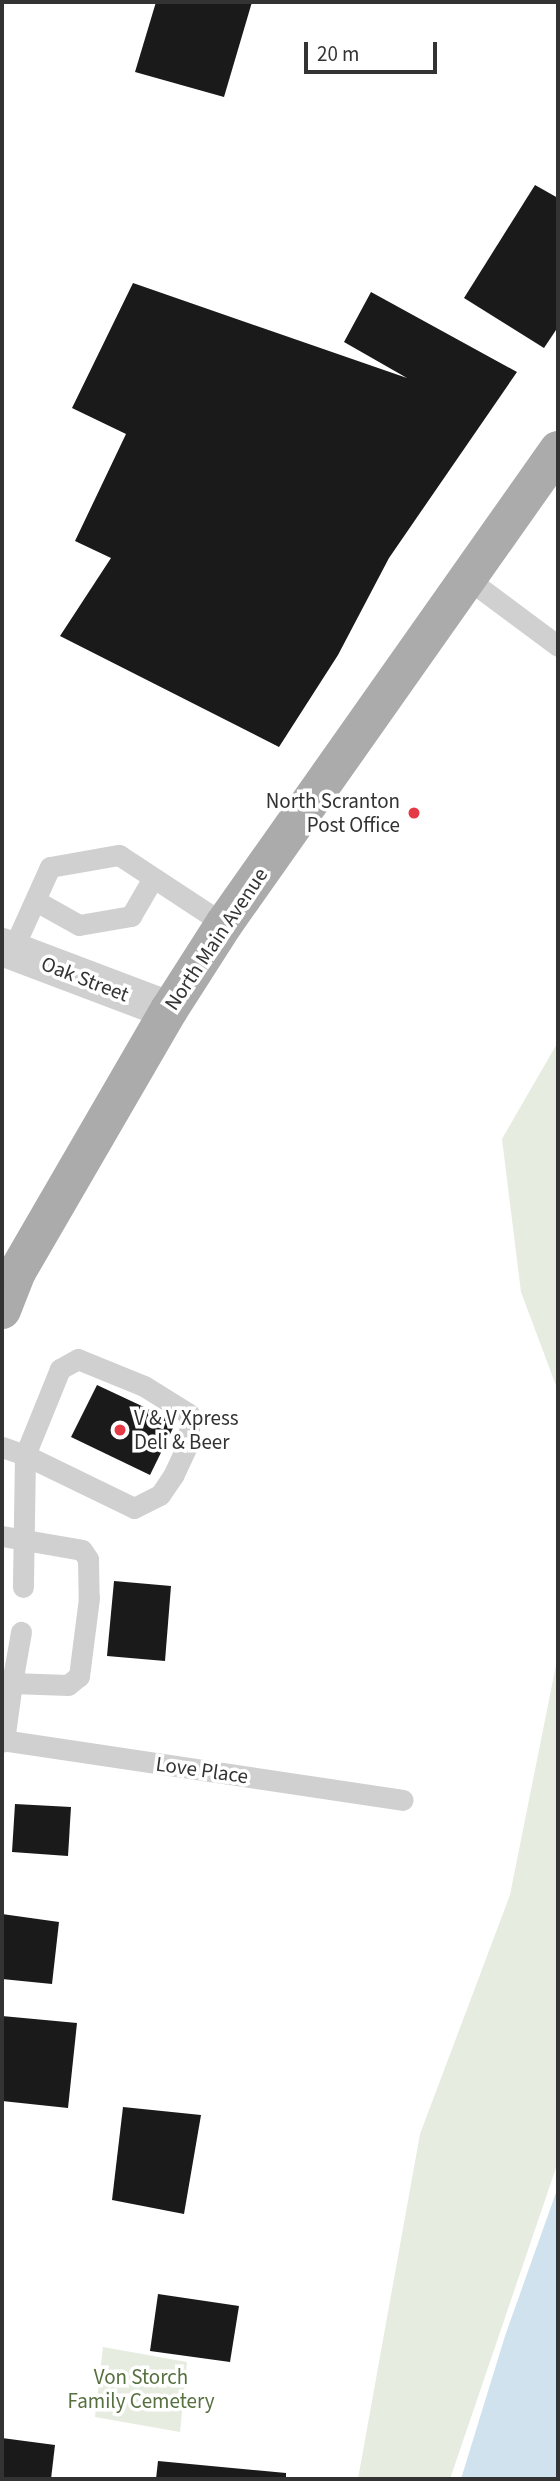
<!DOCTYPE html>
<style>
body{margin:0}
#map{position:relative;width:560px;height:2481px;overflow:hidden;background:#fff;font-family:"Source Sans 3",sans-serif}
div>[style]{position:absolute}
.green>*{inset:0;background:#e6ecdf}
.water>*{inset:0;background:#cfe2ee}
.building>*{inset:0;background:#1a1a1a}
.service>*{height:21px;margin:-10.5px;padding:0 10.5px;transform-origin:10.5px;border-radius:10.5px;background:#d0d0d0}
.tertiary>*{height:38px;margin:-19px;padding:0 19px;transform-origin:19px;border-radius:19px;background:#d0d0d0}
.primary>*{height:38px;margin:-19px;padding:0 19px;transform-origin:19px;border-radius:19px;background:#ababab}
.dots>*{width:19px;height:19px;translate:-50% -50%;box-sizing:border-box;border:4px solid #fff;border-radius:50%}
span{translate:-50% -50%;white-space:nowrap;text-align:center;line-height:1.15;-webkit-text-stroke:7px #fff;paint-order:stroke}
.poi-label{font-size:21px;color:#333}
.right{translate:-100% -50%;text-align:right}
.left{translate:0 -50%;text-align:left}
.street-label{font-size:21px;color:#333}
.park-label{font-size:21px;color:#56703f}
.frame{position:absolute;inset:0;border:4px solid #333;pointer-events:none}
.scale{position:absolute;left:304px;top:42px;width:133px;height:32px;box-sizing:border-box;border:4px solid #333;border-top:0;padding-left:9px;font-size:21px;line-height:24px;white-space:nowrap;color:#333;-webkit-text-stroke:5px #fff;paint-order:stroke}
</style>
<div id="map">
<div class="green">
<i style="clip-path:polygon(558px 1042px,558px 1416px,558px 1391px,521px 1292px,502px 1139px)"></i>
<i style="clip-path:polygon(558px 1655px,558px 2162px,450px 2479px,358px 2479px,420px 2134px,510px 1895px)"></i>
<i style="clip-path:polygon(103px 2347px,187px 2362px,180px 2432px,95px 2417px)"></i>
</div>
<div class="water">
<i style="clip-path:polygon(558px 2187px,558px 2479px,461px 2479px,505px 2336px)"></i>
</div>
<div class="building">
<i style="clip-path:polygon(156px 2px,252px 2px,224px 97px,135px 72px)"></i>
<i style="clip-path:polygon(535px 185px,558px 198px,558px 327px,544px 348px,464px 298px)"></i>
<i style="clip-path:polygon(133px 283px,407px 378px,344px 342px,371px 292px,517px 372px,389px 558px,338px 655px,279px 747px,60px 636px,111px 558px,75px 541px,126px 434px,72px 408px)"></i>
<i style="clip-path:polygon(97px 1385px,176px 1422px,150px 1475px,71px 1437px)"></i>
<i style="clip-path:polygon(114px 1581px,171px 1586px,165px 1661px,107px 1656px)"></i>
<i style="clip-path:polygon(15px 1804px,71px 1807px,68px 1856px,12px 1852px)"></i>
<i style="clip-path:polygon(2px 1914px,59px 1922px,52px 1984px,2px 1979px)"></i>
<i style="clip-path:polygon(2px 2016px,77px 2023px,68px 2108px,2px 2101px)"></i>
<i style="clip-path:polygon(123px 2107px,201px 2115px,184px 2214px,112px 2200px)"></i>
<i style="clip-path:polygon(158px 2294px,239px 2306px,230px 2362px,150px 2351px)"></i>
<i style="clip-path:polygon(2px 2438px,55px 2445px,51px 2479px,2px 2479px)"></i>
<i style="clip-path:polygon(158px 2461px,286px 2473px,286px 2479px,156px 2479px)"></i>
</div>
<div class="service">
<i style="left:468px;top:579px;width:112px;rotate:36.7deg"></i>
<i style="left:36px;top:901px;width:49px;rotate:29.2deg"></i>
<i style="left:79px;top:925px;width:53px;rotate:-9.8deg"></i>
<i style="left:131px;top:916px;width:44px;rotate:-59.9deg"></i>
<i style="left:12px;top:951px;width:92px;rotate:-65.7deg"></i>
<i style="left:50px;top:867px;width:70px;rotate:-9.9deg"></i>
<i style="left:119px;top:855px;width:126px;rotate:33.3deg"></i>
<i style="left:2px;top:1447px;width:24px;rotate:19deg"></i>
<i style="left:25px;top:1455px;width:121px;rotate:25.9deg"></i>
<i style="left:134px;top:1508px;width:29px;rotate:-27deg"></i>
<i style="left:160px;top:1495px;width:23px;rotate:-56deg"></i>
<i style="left:173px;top:1476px;width:38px;rotate:-65deg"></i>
<i style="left:189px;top:1441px;width:27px;rotate:-90deg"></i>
<i style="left:189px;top:1414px;width:53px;rotate:-148.1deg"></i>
<i style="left:144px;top:1386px;width:71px;rotate:-157.8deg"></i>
<i style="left:78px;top:1359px;width:21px;rotate:151deg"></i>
<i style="left:60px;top:1369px;width:93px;rotate:112.1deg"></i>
<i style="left:25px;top:1455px;width:132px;rotate:90.9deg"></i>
<i style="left:2px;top:1536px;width:81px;rotate:9.9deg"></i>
<i style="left:82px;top:1550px;width:11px;rotate:56deg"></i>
<i style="left:88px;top:1559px;width:39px;rotate:89deg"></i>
<i style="left:89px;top:1598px;width:79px;rotate:97.3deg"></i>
<i style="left:79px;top:1676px;width:14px;rotate:141deg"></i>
<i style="left:68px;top:1685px;width:56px;rotate:-178deg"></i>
<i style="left:12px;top:1683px;width:59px;rotate:97.9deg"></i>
<i style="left:2px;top:1680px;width:10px;rotate:17deg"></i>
<i style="left:12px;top:1683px;width:52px;rotate:-80deg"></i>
<i style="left:2px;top:1740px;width:405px;rotate:8.5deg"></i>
</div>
<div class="tertiary">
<i style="left:2px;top:947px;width:178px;rotate:20.7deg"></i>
</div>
<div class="primary">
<i style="left:2px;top:1310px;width:41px;rotate:-68.5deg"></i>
<i style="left:17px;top:1272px;width:303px;rotate:-59.9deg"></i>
<i style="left:169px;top:1010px;width:102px;rotate:-57.4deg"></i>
<i style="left:224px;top:924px;width:580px;rotate:-54.83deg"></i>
</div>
<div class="dots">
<i style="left:414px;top:813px;background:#e63946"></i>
<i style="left:120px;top:1430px;background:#e63946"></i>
</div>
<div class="poi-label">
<span class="right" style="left:400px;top:813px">North Scranton<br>Post Office</span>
<span class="left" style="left:134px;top:1430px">V &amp; V Xpress<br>Deli &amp; Beer</span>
</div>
<div class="street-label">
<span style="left:216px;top:939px;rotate:-56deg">North Main Avenue</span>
<span style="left:85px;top:979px;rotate:21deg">Oak Street</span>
<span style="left:202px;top:1770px;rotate:8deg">Love Place</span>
</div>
<div class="park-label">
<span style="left:141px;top:2389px">Von Storch<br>Family Cemetery</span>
</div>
<div class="frame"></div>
<div class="scale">20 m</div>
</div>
